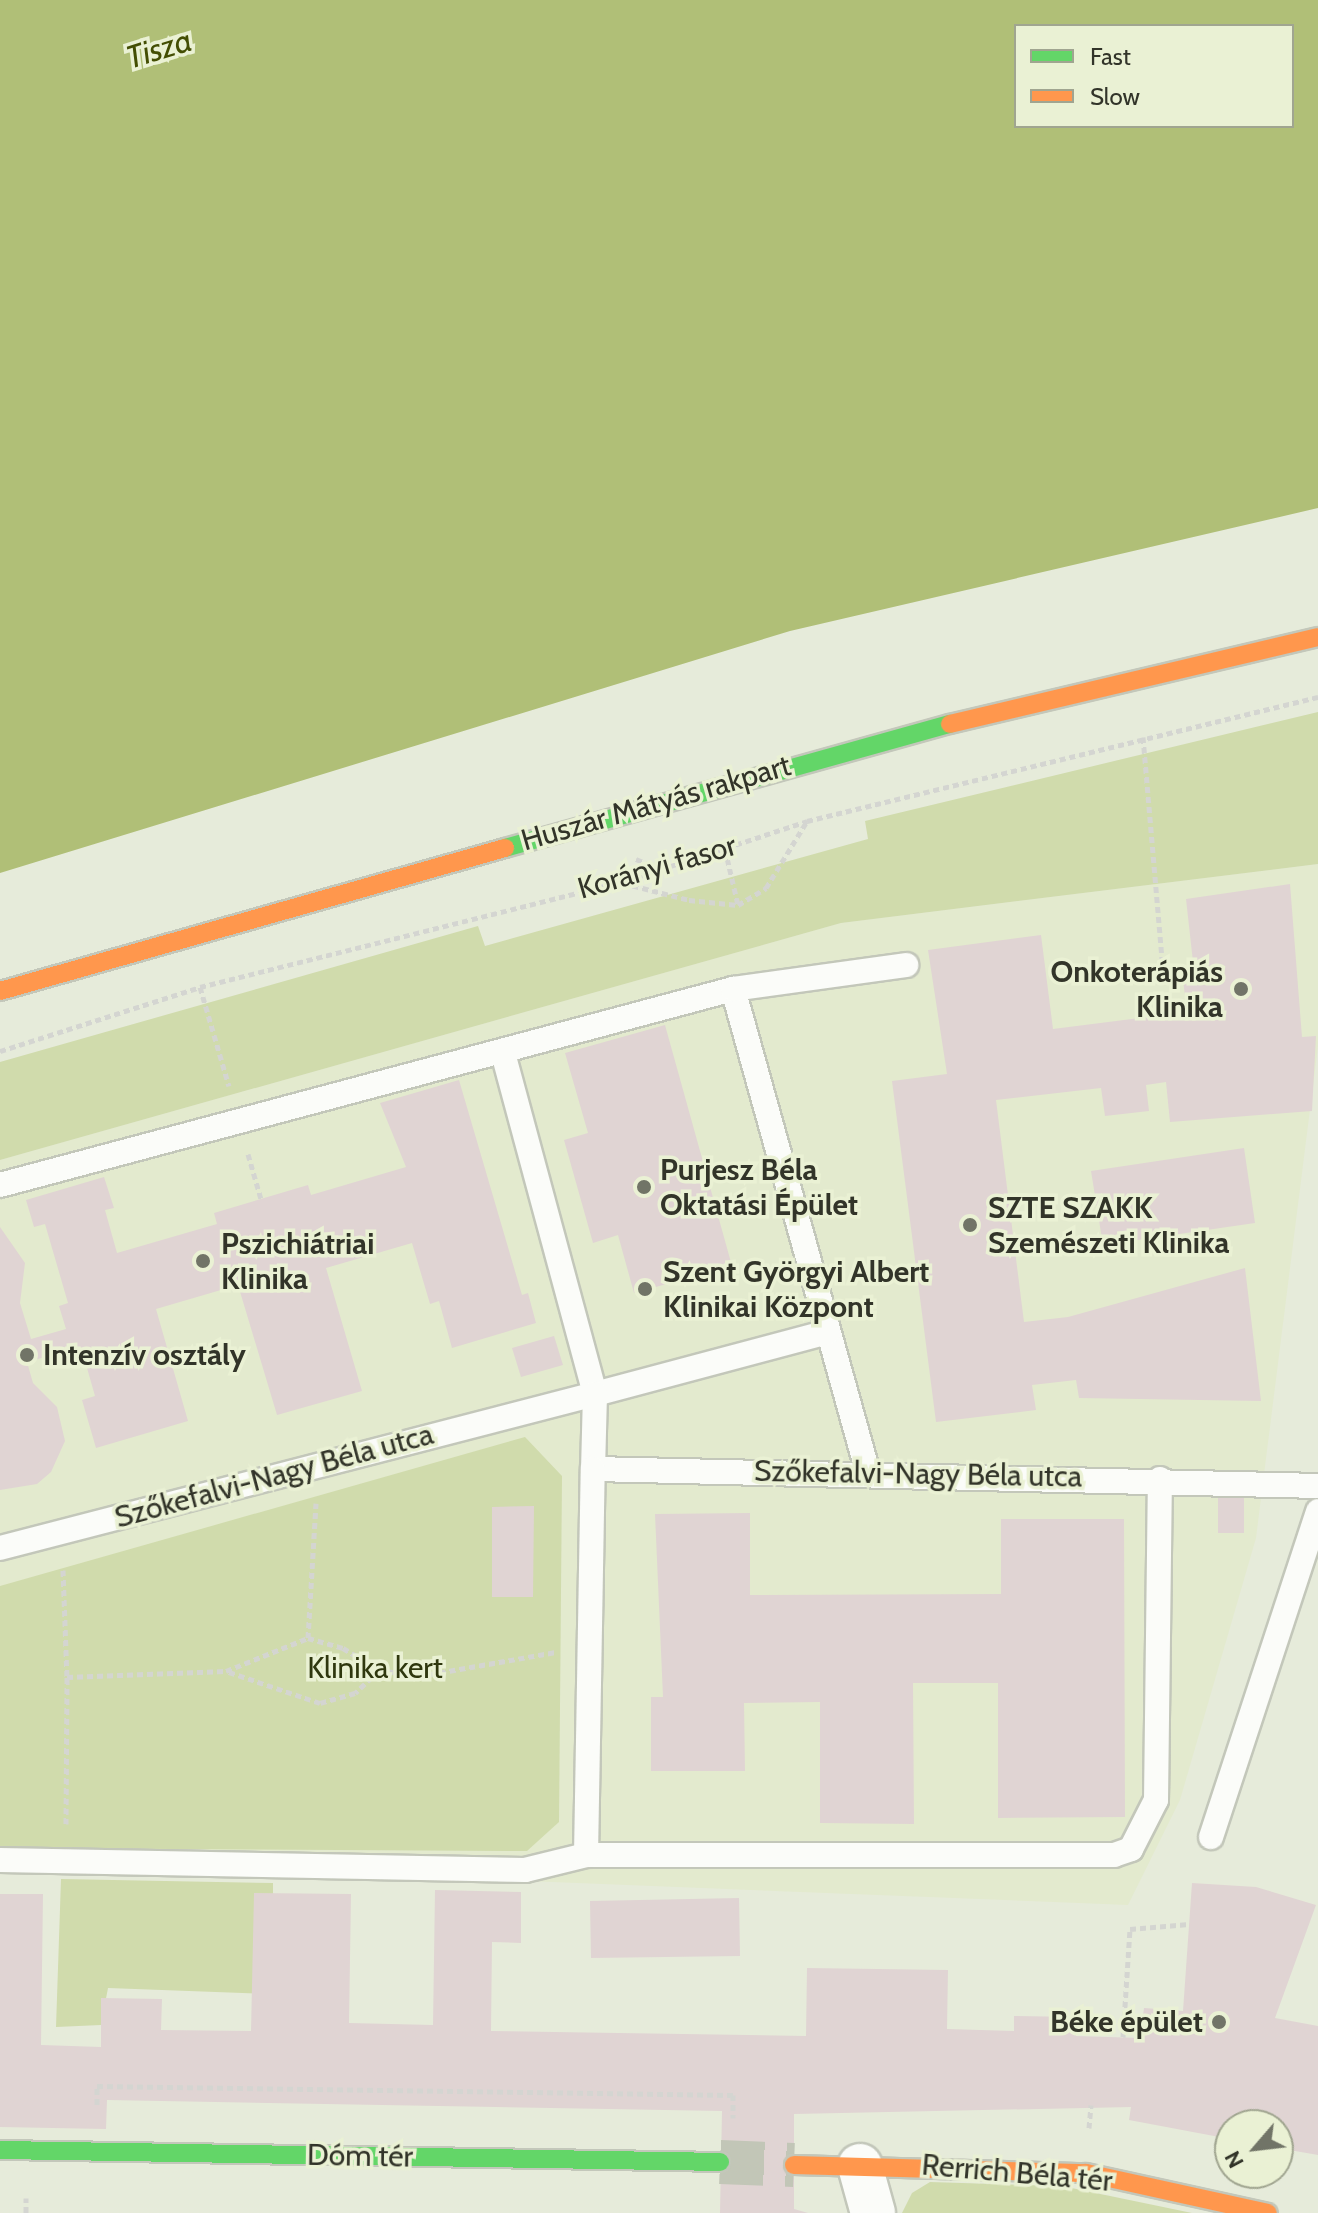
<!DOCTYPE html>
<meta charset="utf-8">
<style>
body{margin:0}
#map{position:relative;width:1318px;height:2213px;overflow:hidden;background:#e6ebda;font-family:Cabin,sans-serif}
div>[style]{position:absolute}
.built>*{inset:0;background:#e3eace}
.green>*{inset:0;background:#d0dbac}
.water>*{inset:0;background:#b0bf77}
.building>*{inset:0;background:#e0d4d3}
.secondary-tunnel>*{height:44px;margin-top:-22px;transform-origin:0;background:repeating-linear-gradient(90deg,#c2c6b7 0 44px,transparent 0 66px)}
.path>*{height:5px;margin-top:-2.5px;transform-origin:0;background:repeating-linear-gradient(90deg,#d4d5d1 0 6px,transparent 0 10px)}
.roads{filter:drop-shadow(2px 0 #c3c7ba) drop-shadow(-2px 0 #c3c7ba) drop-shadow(0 2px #c3c7ba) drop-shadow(0 -2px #c3c7ba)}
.lane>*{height:24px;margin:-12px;padding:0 12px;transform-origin:12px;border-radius:12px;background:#fbfcf9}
.street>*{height:44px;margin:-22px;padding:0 22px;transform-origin:22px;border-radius:22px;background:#fbfcf9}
.fast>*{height:18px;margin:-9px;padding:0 9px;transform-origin:9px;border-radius:9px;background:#63d668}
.slow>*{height:18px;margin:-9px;padding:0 9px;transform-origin:9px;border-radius:9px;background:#ff974d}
.dots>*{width:22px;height:22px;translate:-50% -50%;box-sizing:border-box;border:4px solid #eaf1d4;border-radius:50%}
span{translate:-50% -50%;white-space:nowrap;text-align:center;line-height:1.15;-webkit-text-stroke:7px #eaf1d4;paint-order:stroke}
.street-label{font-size:30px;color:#323429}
.poi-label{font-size:30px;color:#323429;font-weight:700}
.right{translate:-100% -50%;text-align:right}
.left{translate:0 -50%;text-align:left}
.park-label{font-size:30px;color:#2f370e}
.water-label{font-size:32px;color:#434e03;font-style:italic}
.legend{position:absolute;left:1014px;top:24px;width:280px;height:104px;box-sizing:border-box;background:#eaf1d4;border:2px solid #a0a590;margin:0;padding:10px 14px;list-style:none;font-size:24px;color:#323429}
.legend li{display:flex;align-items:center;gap:16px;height:40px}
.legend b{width:40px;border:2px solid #a0a590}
.north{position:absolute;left:1214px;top:2109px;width:80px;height:80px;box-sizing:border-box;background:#eaf1d4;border:2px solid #a0a590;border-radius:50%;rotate:242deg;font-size:22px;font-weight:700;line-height:32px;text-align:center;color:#323429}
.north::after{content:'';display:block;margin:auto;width:28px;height:36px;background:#717467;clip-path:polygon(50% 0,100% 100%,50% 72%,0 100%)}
</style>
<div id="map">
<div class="built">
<i style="clip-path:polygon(1318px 864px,1318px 1046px,1256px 1538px,1180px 1800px,1128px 1905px,0 1860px,0 1160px,841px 923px)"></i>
</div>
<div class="green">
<i style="clip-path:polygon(1318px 712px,1318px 864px,841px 923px,0 1160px,0 1062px,478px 926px,485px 946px,868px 839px,865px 821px)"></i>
<i style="clip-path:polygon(525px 1437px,562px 1476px,559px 1822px,527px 1851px,0 1848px,0 1586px)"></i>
<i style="clip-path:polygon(61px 1879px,273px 1883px,273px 1994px,108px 1988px,101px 2025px,56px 2027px)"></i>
<i style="clip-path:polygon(930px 2182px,1062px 2186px,1192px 2213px,902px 2213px,912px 2193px)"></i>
</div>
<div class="water">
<i style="clip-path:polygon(evenodd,0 0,1318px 0,1318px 508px,790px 631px,0 873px,0 0,1016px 26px,1292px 26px,1292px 126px,1016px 126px,1016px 26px)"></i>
</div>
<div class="building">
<i style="clip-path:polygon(1290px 884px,1302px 1037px,1316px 1036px,1312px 1111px,1170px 1122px,1166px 1082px,1146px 1085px,1149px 1111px,1105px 1116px,1101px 1088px,996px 1100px,1024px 1322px,1068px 1317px,1245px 1268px,1261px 1401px,1079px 1398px,1076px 1380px,1032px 1385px,1036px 1410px,936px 1422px,892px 1081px,947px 1074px,928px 950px,1041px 935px,1053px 1029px,1187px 1012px,1182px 972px,1194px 971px,1186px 899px)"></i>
<i style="clip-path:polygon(665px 1025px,732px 1266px,634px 1293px,618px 1235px,593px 1243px,564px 1140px,588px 1133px,565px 1053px)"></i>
<i style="clip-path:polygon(459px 1080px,522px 1295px,528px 1293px,536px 1323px,452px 1348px,439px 1301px,430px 1304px,412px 1243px,326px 1268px,362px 1391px,277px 1415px,238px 1285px,156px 1309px,188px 1421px,96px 1448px,82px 1400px,95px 1396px,81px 1347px,27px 1362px,33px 1383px,57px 1407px,65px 1441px,51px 1472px,37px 1484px,0 1490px,0 1227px,25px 1263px,20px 1303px,31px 1339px,66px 1329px,59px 1306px,68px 1303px,45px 1224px,34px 1227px,26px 1200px,104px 1177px,114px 1208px,105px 1210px,117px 1253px,217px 1224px,214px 1213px,308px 1185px,311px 1195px,406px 1167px,380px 1103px)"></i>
<i style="clip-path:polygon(1244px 1148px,1255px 1223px,1103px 1245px,1091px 1171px)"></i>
<i style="clip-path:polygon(554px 1336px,563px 1365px,521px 1377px,512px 1348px)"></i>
<i style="clip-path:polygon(1218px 1496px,1244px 1496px,1244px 1533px,1218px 1533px)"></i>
<i style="clip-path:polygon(534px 1506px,533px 1597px,492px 1597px,492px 1507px)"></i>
<i style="clip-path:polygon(750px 1513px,750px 1595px,1001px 1594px,1001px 1519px,1124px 1519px,1125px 1817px,998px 1818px,998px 1683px,913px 1683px,914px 1824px,820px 1823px,820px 1702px,744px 1703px,745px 1771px,651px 1771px,651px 1697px,663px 1697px,655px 1514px)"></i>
<i style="clip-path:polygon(1192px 1883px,1256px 1887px,1316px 1905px,1275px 2018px,1318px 2026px,1318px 2155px,1278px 2148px,1278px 2125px,1230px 2125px,1230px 2139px,1129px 2120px,1131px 2107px,794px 2114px,794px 2209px,808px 2213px,720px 2213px,722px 2111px,107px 2100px,106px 2129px,0 2127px,0 1894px,43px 1894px,41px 2045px,101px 2047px,101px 1998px,162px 1999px,161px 2030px,251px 2031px,254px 1893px,351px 1894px,349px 2023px,433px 2025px,435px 1890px,521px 1892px,521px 1943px,492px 1942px,491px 2031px,806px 2036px,807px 1968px,948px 1970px,947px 2029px,1014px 2031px,1014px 2016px,1076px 2017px,1076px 2036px,1140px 2038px,1144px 2008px,1183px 2011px)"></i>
<i style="clip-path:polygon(739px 1898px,740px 1956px,591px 1958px,590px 1901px)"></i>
</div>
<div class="secondary-tunnel">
<i style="left:720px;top:2162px;width:74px;rotate:2.3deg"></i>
</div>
<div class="path">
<i style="left:1143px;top:737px;width:245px;rotate:85.1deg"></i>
<i style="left:725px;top:849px;width:57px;rotate:76.9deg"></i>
<i style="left:636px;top:859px;width:26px;rotate:23deg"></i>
<i style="left:623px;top:883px;width:68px;rotate:14.4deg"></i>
<i style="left:689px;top:900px;width:49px;rotate:5.8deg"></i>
<i style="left:738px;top:905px;width:33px;rotate:-31deg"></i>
<i style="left:766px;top:888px;width:79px;rotate:-58.5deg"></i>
<i style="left:200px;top:987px;width:103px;rotate:73.7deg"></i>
<i style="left:0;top:1051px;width:210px;rotate:-17.7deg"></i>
<i style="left:200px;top:987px;width:435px;rotate:-14deg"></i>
<i style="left:622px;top:882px;width:195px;rotate:-18.2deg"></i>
<i style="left:807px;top:821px;width:526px;rotate:-13.64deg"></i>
<i style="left:248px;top:1154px;width:47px;rotate:73.9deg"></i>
<i style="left:63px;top:1570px;width:107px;rotate:87.9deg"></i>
<i style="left:308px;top:1638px;width:135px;rotate:-86.6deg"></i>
<i style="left:379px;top:1670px;width:41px;rotate:8.3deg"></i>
<i style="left:420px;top:1676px;width:138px;rotate:-10deg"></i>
<i style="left:66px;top:1824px;width:147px;rotate:-89.6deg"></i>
<i style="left:67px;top:1677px;width:159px;rotate:-2.2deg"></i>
<i style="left:226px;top:1671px;width:88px;rotate:-21.9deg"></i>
<i style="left:308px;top:1638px;width:36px;rotate:16deg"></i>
<i style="left:343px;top:1648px;width:42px;rotate:31.4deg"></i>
<i style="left:379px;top:1670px;width:33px;rotate:136deg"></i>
<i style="left:355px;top:1693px;width:36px;rotate:164deg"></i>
<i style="left:320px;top:1703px;width:99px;rotate:-161.2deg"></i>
<i style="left:1123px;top:2037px;width:108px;rotate:-86.3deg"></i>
<i style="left:1130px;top:1929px;width:59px;rotate:-4.8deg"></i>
<i style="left:97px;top:2105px;width:19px;rotate:-90deg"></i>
<i style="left:97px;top:2086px;width:636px;rotate:0.81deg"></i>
<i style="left:733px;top:2095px;width:23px;rotate:90deg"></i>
<i style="left:1089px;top:2128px;width:23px;rotate:-85deg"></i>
<i style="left:26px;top:2213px;width:15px;rotate:-90deg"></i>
</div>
<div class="roads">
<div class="lane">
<i style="left:733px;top:989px;width:502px;rotate:74.41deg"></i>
<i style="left:503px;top:1053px;width:353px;rotate:74.9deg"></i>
<i style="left:595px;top:1394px;width:241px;rotate:-14.9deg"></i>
<i style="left:0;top:1185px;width:759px;rotate:-14.97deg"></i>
<i style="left:733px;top:989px;width:175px;rotate:-7.9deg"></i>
<i style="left:0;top:1548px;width:615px;rotate:-14.51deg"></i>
<i style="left:595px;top:1394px;width:75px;rotate:91.5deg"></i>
<i style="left:593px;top:1469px;width:725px;rotate:1.34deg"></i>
<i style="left:1211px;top:1837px;width:343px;rotate:-71.8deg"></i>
<i style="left:586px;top:1855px;width:528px"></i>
<i style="left:1114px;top:1855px;width:18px;rotate:-19deg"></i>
<i style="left:1131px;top:1849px;width:55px;rotate:-63deg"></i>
<i style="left:1156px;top:1800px;width:321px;rotate:-89.3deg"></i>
<i style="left:0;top:1860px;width:525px;rotate:1.09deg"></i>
<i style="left:525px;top:1870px;width:63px;rotate:-13.8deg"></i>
<i style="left:586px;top:1855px;width:386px;rotate:-89deg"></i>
</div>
<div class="street">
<i style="left:860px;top:2166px;width:49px;rotate:74.5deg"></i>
</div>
<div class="fast">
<i style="left:505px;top:848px;width:462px;rotate:-15.6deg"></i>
<i style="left:0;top:2150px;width:720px;rotate:0.95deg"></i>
</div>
<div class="slow">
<i style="left:950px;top:724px;width:378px;rotate:-13.3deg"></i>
<i style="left:0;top:991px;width:525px;rotate:-15.81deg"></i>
<i style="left:794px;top:2165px;width:292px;rotate:1.6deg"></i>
<i style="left:1086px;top:2173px;width:186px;rotate:12.4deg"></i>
</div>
</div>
<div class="dots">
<i style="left:1241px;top:989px;background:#717467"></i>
<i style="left:644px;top:1187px;background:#717467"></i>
<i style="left:970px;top:1225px;background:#717467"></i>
<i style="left:203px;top:1261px;background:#717467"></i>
<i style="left:645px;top:1289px;background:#717467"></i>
<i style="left:27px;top:1355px;background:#717467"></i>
<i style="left:1219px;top:2022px;background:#717467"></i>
</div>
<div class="street-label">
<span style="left:656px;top:803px;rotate:-16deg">Huszár Mátyás rakpart</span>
<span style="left:657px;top:867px;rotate:-16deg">Korányi fasor</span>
<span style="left:918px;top:1474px;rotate:1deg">Szőkefalvi-Nagy Béla utca</span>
<span style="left:274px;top:1476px;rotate:-15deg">Szőkefalvi-Nagy Béla utca</span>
<span style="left:360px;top:2156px;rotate:1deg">Dóm tér</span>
<span style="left:1017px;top:2173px;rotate:5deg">Rerrich Béla tér</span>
</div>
<div class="poi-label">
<span class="right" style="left:1223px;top:989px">Onkoterápiás<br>Klinika</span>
<span class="left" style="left:660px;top:1187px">Purjesz Béla<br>Oktatási Épület</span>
<span class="left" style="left:988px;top:1225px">SZTE SZAKK<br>Szemészeti Klinika</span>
<span class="left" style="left:221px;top:1261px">Pszichiátriai<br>Klinika</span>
<span class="left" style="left:663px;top:1289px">Szent Györgyi Albert<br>Klinikai Központ</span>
<span class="left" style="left:43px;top:1355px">Intenzív osztály</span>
<span class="right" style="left:1203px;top:2022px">Béke épület</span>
</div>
<div class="park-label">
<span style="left:375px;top:1668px">Klinika kert</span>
</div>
<div class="water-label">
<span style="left:159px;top:49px;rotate:-17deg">Tisza</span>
</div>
<ul class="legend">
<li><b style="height:10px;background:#63d668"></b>Fast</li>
<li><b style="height:10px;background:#ff974d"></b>Slow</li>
</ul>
<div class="north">N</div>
</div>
